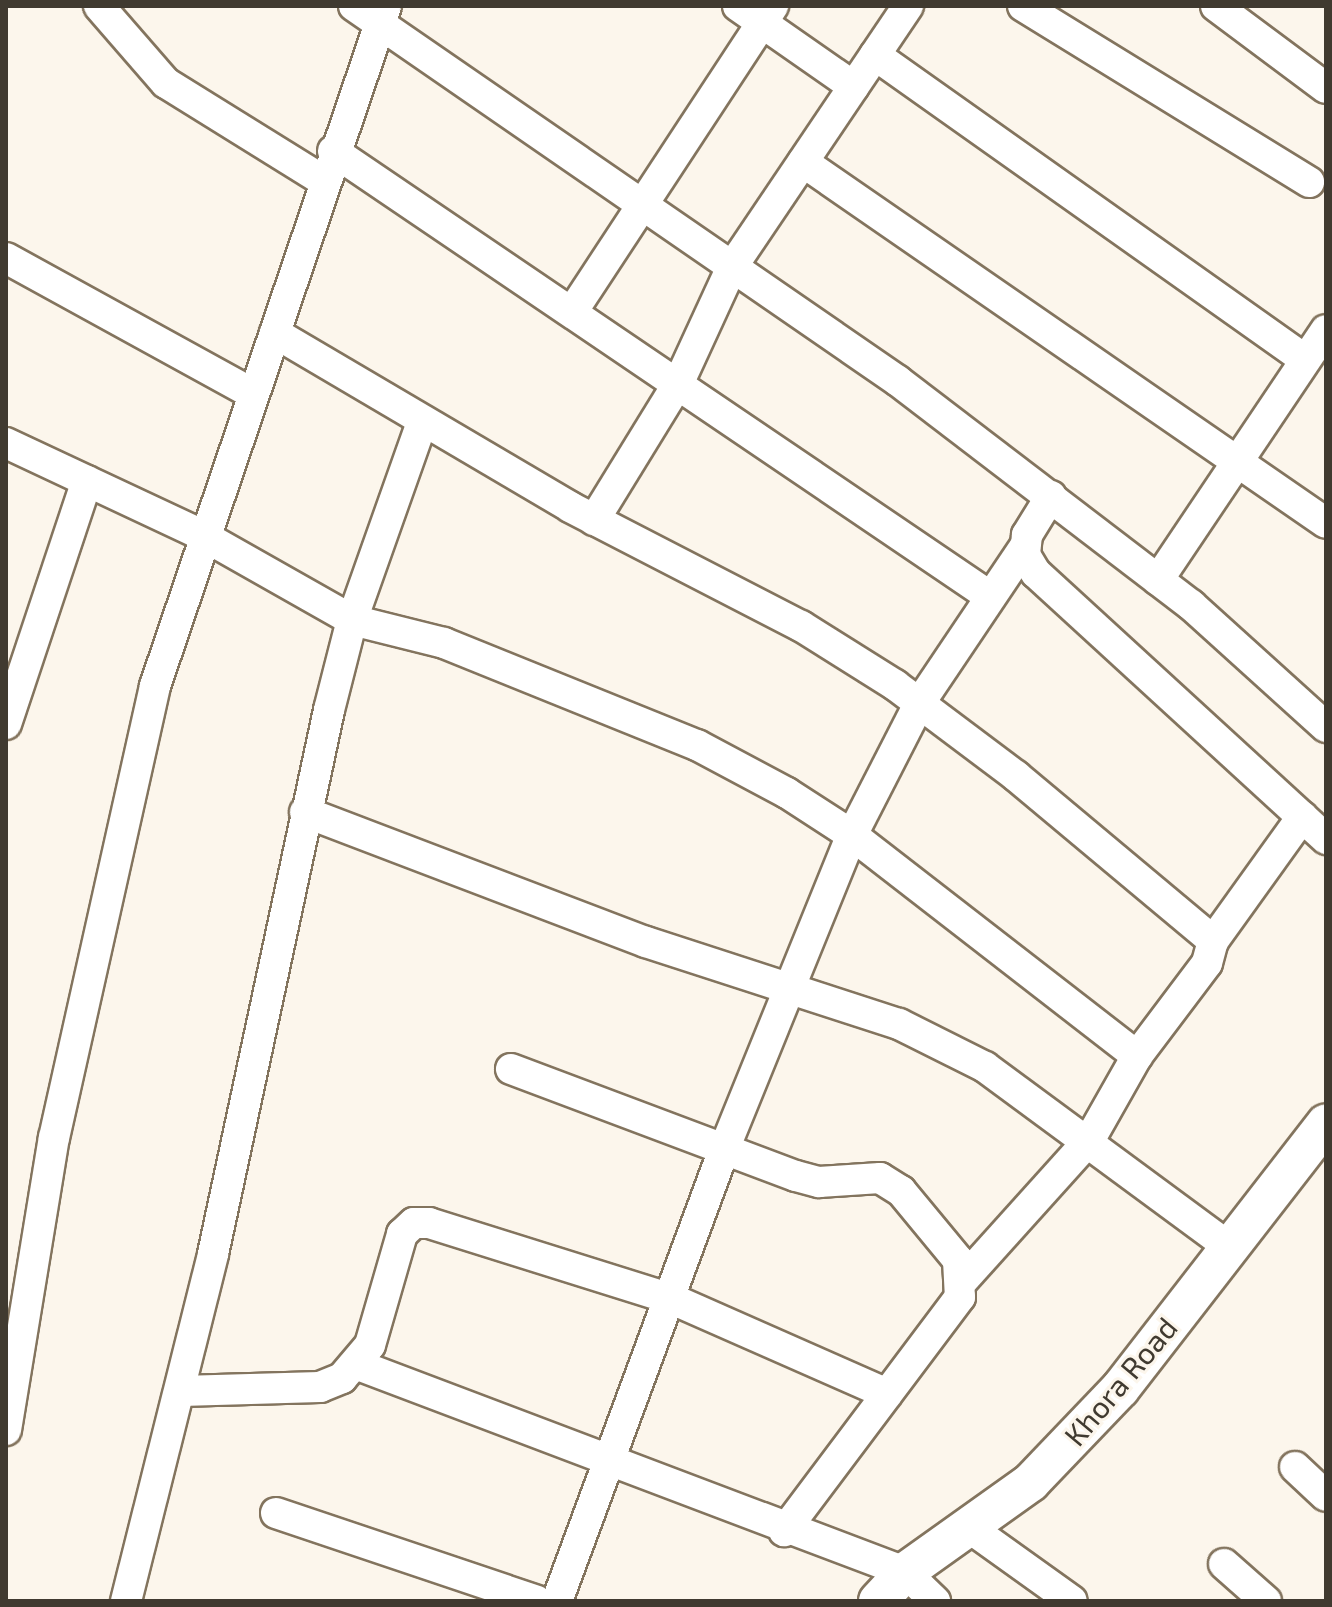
<!DOCTYPE html>
<style>
body{margin:0}
#map{position:relative;width:1332px;height:1607px;overflow:hidden;background:#fcf6ec;font-family:"Exo 2",sans-serif}
div>[style]{position:absolute}
.roads{filter:drop-shadow(2px 0 #83745e) drop-shadow(-2px 0 #83745e) drop-shadow(0 2px #83745e) drop-shadow(0 -2px #83745e)}
.minor>*{height:30px;margin:-15px;padding:0 15px;transform-origin:15px;border-radius:15px;background:#fff}
.tertiary>*{height:38px;margin:-19px;padding:0 19px;transform-origin:19px;border-radius:19px;background:#fff}
span{translate:-50% -50%;white-space:nowrap;text-align:center;line-height:1.15;-webkit-text-stroke:6px #fcf6ec;paint-order:stroke}
.street-label{font-size:30px;color:#403a30}
.frame{position:absolute;inset:0;border:8px solid #403a30;pointer-events:none}
</style>
<div id="map">
<div class="roads">
<div class="minor">
<i style="left:99px;top:6px;width:102px;rotate:49deg"></i>
<i style="left:166px;top:83px;width:186px;rotate:31.8deg"></i>
<i style="left:354px;top:6px;width:661px;rotate:34.58deg"></i>
<i style="left:898px;top:381px;width:369px;rotate:37.4deg"></i>
<i style="left:1191px;top:605px;width:182px;rotate:42.1deg"></i>
<i style="left:738px;top:6px;width:141px;rotate:34.9deg"></i>
<i style="left:1023px;top:6px;width:336px;rotate:31.6deg"></i>
<i style="left:1216px;top:6px;width:137px;rotate:36.7deg"></i>
<i style="left:875px;top:55px;width:526px;rotate:35.32deg"></i>
<i style="left:333px;top:151px;width:791px;rotate:34.13deg"></i>
<i style="left:803px;top:162px;width:635px;rotate:34.62deg"></i>
<i style="left:6px;top:258px;width:282px;rotate:28.8deg"></i>
<i style="left:574px;top:309px;width:363px;rotate:-56.7deg"></i>
<i style="left:275px;top:333px;width:342px;rotate:30.5deg"></i>
<i style="left:570px;top:507px;width:260px;rotate:27.3deg"></i>
<i style="left:801px;top:626px;width:111px;rotate:32.1deg"></i>
<i style="left:895px;top:685px;width:151px;rotate:36.9deg"></i>
<i style="left:1016px;top:776px;width:257px;rotate:39.9deg"></i>
<i style="left:6px;top:443px;width:217px;rotate:25.1deg"></i>
<i style="left:202px;top:535px;width:172px;rotate:29.5deg"></i>
<i style="left:352px;top:620px;width:95px;rotate:14deg"></i>
<i style="left:444px;top:643px;width:273px;rotate:22deg"></i>
<i style="left:697px;top:745px;width:102px;rotate:28.1deg"></i>
<i style="left:787px;top:793px;width:77px;rotate:32.9deg"></i>
<i style="left:852px;top:835px;width:361px;rotate:37.8deg"></i>
<i style="left:1051px;top:496px;width:46px;rotate:121.6deg"></i>
<i style="left:1027px;top:535px;width:20px;rotate:96deg"></i>
<i style="left:1025px;top:555px;width:21px;rotate:59deg"></i>
<i style="left:1036px;top:573px;width:394px;rotate:42.5deg"></i>
<i style="left:594px;top:520px;width:162px;rotate:-58.4deg"></i>
<i style="left:679px;top:382px;width:127px;rotate:-65.3deg"></i>
<i style="left:732px;top:267px;width:315px;rotate:-56deg"></i>
<i style="left:1158px;top:580px;width:301px;rotate:-56.1deg"></i>
<i style="left:6px;top:724px;width:256px;rotate:-71.6deg"></i>
<i style="left:305px;top:812px;width:365px;rotate:20.9deg"></i>
<i style="left:646px;top:942px;width:266px;rotate:18deg"></i>
<i style="left:899px;top:1024px;width:96px;rotate:26.6deg"></i>
<i style="left:985px;top:1067px;width:303px;rotate:36.4deg"></i>
<i style="left:511px;top:1069px;width:304px;rotate:20.6deg"></i>
<i style="left:796px;top:1176px;width:24px;rotate:15deg"></i>
<i style="left:819px;top:1182px;width:61px;rotate:-3.8deg"></i>
<i style="left:880px;top:1178px;width:25px;rotate:32deg"></i>
<i style="left:901px;top:1191px;width:89px;rotate:50.4deg"></i>
<i style="left:958px;top:1260px;width:37px;rotate:87deg"></i>
<i style="left:960px;top:1297px;width:293px;rotate:126.9deg"></i>
<i style="left:964px;top:1279px;width:188px;rotate:-48deg"></i>
<i style="left:1090px;top:1139px;width:95px;rotate:-60.5deg"></i>
<i style="left:1137px;top:1056px;width:116px;rotate:-53deg"></i>
<i style="left:1207px;top:963px;width:23px;rotate:-75deg"></i>
<i style="left:1213px;top:941px;width:153px;rotate:-54.3deg"></i>
<i style="left:358px;top:1365px;width:585px;rotate:20.73deg"></i>
<i style="left:905px;top:1572px;width:42px;rotate:44deg"></i>
<i style="left:181px;top:1391px;width:139px;rotate:-1.6deg"></i>
<i style="left:320px;top:1387px;width:24px;rotate:-22deg"></i>
<i style="left:342px;top:1378px;width:43px;rotate:-49.7deg"></i>
<i style="left:370px;top:1345px;width:116px;rotate:-73.9deg"></i>
<i style="left:402px;top:1234px;width:16px;rotate:-43deg"></i>
<i style="left:414px;top:1223px;width:15px"></i>
<i style="left:429px;top:1223px;width:255px;rotate:17.4deg"></i>
<i style="left:672px;top:1299px;width:235px;rotate:23.8deg"></i>
<i style="left:6px;top:1430px;width:296px;rotate:-80.7deg"></i>
<i style="left:54px;top:1138px;width:463px;rotate:-77.4deg"></i>
<i style="left:155px;top:686px;width:718px;rotate:-71.24deg"></i>
<i style="left:1295px;top:1467px;width:42px;rotate:43.1deg"></i>
<i style="left:276px;top:1513px;width:275px;rotate:18.6deg"></i>
<i style="left:970px;top:1528px;width:125px;rotate:35.6deg"></i>
<i style="left:1224px;top:1564px;width:56px;rotate:41.4deg"></i>
<i style="left:126px;top:1601px;width:358px;rotate:-75.9deg"></i>
<i style="left:213px;top:1254px;width:556px;rotate:-77.96deg"></i>
<i style="left:329px;top:710px;width:93px;rotate:-75.7deg"></i>
<i style="left:352px;top:620px;width:210px;rotate:-70.5deg"></i>
<i style="left:557px;top:1601px;width:484px;rotate:-69.7deg"></i>
<i style="left:725px;top:1147px;width:337px;rotate:-67.9deg"></i>
<i style="left:852px;top:835px;width:147px;rotate:-62.9deg"></i>
<i style="left:919px;top:704px;width:190px;rotate:-56.1deg"></i>
</div>
<div class="tertiary">
<i style="left:878px;top:1601px;width:40px;rotate:-47deg"></i>
<i style="left:905px;top:1572px;width:155px;rotate:-35.5deg"></i>
<i style="left:1031px;top:1482px;width:129px;rotate:-46.3deg"></i>
<i style="left:1120px;top:1389px;width:336px;rotate:-52.2deg"></i>
</div>
</div>
<div class="street-label">
<span style="left:1120px;top:1381px;rotate:-50deg">Khora Road</span>
</div>
<div class="frame"></div>
</div>
